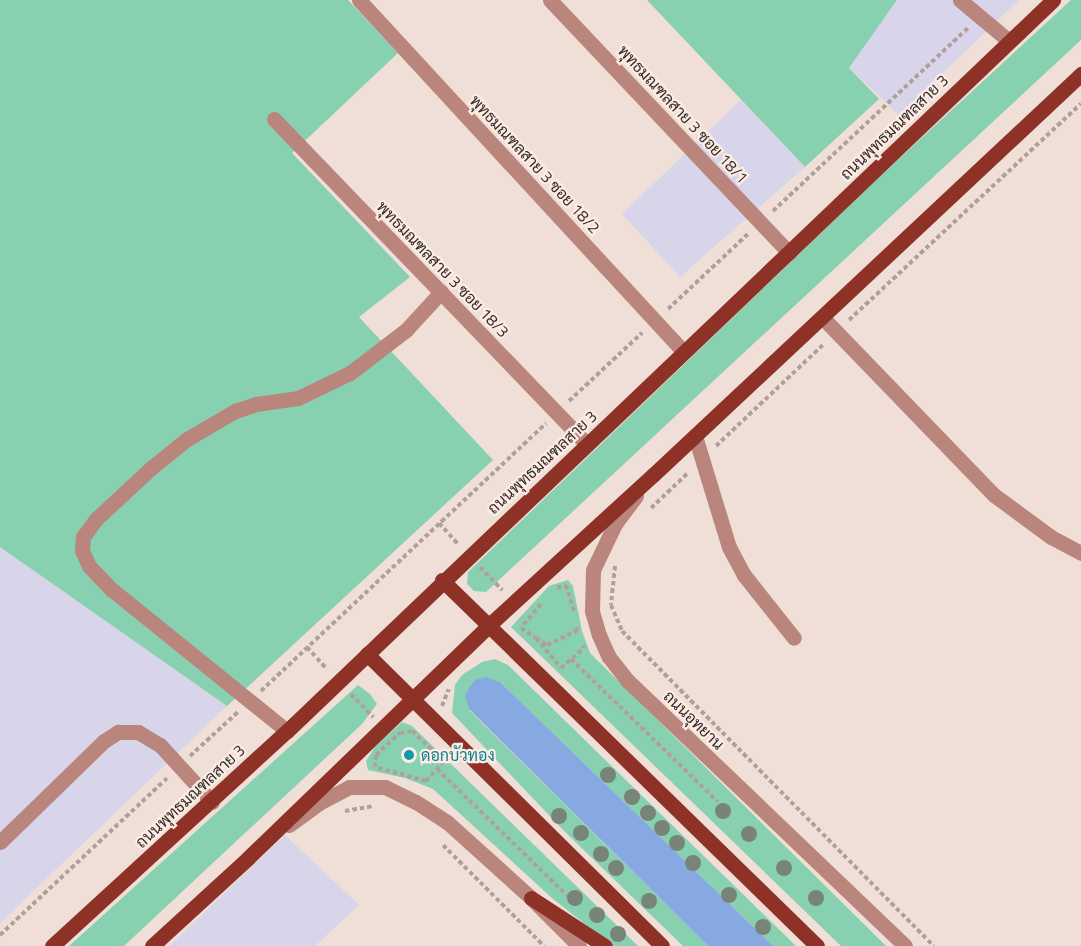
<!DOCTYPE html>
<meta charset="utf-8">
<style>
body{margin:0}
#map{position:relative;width:1081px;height:946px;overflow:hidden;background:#efdfd7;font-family:"Titillium Web",Sarabun,sans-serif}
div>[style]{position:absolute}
.commercial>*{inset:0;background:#d8d5eb}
.green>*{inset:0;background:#88d1b0}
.water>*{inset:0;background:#85a9e0}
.path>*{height:4px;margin-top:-2px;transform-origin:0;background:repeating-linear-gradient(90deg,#aea19b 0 4.5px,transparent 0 7.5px)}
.minor>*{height:15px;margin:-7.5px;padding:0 7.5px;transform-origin:7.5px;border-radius:7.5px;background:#ba857c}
.major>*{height:15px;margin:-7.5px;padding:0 7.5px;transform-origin:7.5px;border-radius:7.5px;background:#8e3127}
.trees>*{width:16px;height:16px;margin:-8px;border-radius:50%;background:#798479}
.dots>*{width:16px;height:16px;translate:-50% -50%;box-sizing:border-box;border:3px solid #fcece4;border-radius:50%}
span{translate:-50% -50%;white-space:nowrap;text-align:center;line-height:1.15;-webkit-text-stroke:4.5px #fcece4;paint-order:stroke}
.street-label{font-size:16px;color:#332d2a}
.culture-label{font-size:16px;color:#0d838f}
.left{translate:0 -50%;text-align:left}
</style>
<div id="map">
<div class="commercial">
<i style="clip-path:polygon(897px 0,1019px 0,899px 115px,849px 68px)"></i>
<i style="clip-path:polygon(741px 100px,805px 167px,680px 277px,622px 214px)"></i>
<i style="clip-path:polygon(0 547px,227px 706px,0 923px)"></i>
<i style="clip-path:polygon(285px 835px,359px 905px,315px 946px,169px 946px)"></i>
</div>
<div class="green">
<i style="clip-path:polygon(0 0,348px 0,398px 53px,292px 153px,410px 277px,359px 317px,493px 460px,227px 706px,0 547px)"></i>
<i style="clip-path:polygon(647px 0,897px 0,849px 68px,879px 99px,805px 167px)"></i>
<i style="clip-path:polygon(1071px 0,1081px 0,1081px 40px,486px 592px,474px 591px,467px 584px,468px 572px,877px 179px)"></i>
<i style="clip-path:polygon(568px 580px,573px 586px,582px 631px,590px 653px,886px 946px,841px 946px,511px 627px,549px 586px)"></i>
<i style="clip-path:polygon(495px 659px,508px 665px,796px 946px,773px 946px,501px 683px,469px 710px,708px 946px,683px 946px,563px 830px,452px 713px,455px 685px,462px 675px,482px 662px)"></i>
<i style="clip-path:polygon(358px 685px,370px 694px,377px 704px,362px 724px,124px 946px,69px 946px)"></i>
<i style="clip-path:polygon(402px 722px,412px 726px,638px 946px,613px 946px,553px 899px,433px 789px,405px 778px,368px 770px,366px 761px,375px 747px)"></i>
</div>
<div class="water">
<i style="clip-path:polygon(486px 677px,501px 683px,773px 946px,708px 946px,469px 709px,465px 696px,469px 688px,475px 680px)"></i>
</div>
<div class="path">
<i style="left:773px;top:211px;width:269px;rotate:-43.2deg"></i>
<i style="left:668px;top:309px;width:110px;rotate:-43.2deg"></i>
<i style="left:849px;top:320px;width:317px;rotate:-43deg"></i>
<i style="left:569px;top:401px;width:100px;rotate:-43deg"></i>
<i style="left:716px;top:446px;width:149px;rotate:-43.4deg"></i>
<i style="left:651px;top:508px;width:52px;rotate:-43.5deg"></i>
<i style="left:439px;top:523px;width:28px;rotate:48deg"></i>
<i style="left:615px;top:566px;width:39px;rotate:96deg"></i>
<i style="left:611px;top:605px;width:28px;rotate:67deg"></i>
<i style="left:622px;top:631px;width:443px;rotate:45.3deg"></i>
<i style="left:480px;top:567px;width:32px;rotate:46deg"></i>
<i style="left:557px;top:588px;width:9px;rotate:-18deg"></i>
<i style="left:566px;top:585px;width:27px;rotate:73deg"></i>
<i style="left:541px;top:604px;width:31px;rotate:130deg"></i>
<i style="left:521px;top:628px;width:18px;rotate:34deg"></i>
<i style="left:536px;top:638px;width:39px;rotate:50deg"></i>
<i style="left:561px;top:668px;width:30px;rotate:-41deg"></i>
<i style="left:584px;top:648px;width:3px;rotate:-108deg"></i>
<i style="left:536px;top:638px;width:13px;rotate:32deg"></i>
<i style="left:547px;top:645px;width:34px;rotate:-26deg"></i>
<i style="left:578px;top:630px;width:3px;rotate:-108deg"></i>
<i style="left:307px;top:647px;width:30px;rotate:48deg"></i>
<i style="left:571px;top:659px;width:205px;rotate:44.2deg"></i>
<i style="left:261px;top:691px;width:391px;rotate:-43.2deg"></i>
<i style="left:351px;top:694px;width:32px;rotate:46deg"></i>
<i style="left:442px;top:706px;width:18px;rotate:-68deg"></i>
<i style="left:412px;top:731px;width:44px;rotate:43.2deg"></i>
<i style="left:444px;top:761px;width:27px;rotate:132deg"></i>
<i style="left:426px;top:781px;width:53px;rotate:-164.6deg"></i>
<i style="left:375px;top:767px;width:12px;rotate:-85deg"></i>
<i style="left:376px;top:755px;width:33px;rotate:-43deg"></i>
<i style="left:400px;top:733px;width:12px;rotate:-9deg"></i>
<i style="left:190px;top:756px;width:65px;rotate:-42.5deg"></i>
<i style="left:437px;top:769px;width:195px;rotate:44.2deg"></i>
<i style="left:345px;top:811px;width:28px;rotate:-10deg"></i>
<i style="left:443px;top:845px;width:143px;rotate:45deg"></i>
<i style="left:0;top:935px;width:229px;rotate:-43.2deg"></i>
</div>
<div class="minor">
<i style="left:359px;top:0;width:479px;rotate:47.3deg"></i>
<i style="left:550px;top:0;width:348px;rotate:46.6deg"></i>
<i style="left:960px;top:0;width:64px;rotate:39.9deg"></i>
<i style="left:274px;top:119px;width:451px;rotate:46.1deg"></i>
<i style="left:822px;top:317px;width:248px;rotate:46deg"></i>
<i style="left:994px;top:495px;width:71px;rotate:36.4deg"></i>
<i style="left:1051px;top:537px;width:34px;rotate:28deg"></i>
<i style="left:695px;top:436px;width:116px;rotate:73deg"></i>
<i style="left:729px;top:547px;width:32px;rotate:62deg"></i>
<i style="left:744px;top:575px;width:80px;rotate:51.6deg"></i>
<i style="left:636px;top:496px;width:35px;rotate:127deg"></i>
<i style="left:615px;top:524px;width:51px;rotate:115.6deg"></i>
<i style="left:593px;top:570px;width:41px;rotate:91.4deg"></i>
<i style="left:592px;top:611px;width:25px;rotate:74deg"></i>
<i style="left:599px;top:635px;width:24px;rotate:66deg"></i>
<i style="left:609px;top:657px;width:31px;rotate:52deg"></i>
<i style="left:628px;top:681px;width:383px;rotate:43.7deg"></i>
<i style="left:287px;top:731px;width:225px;rotate:-141.1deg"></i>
<i style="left:112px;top:590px;width:33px;rotate:-134deg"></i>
<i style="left:89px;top:566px;width:17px;rotate:-114deg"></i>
<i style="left:82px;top:550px;width:13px;rotate:-86deg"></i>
<i style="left:83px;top:537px;width:22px;rotate:-54deg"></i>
<i style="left:96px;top:519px;width:75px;rotate:-42.8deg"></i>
<i style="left:151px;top:468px;width:46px;rotate:-38.9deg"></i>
<i style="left:187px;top:439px;width:56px;rotate:-30.3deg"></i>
<i style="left:235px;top:411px;width:22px;rotate:-18deg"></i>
<i style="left:256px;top:404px;width:42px;rotate:-8.1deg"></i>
<i style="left:298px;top:398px;width:58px;rotate:-25.7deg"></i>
<i style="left:350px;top:373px;width:71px;rotate:-37.5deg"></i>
<i style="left:406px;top:330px;width:52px;rotate:-47.4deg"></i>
<i style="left:289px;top:825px;width:37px;rotate:-36deg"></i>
<i style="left:319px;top:803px;width:34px;rotate:-28deg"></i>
<i style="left:349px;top:787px;width:36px"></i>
<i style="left:385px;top:787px;width:34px;rotate:26deg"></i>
<i style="left:416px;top:802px;width:37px;rotate:33deg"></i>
<i style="left:447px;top:822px;width:113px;rotate:42.1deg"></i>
<i style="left:531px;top:898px;width:68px;rotate:45deg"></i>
<i style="left:0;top:842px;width:145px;rotate:-44.2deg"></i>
<i style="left:104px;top:741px;width:17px;rotate:-33deg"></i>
<i style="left:118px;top:732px;width:20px"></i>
<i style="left:138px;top:732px;width:26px;rotate:31deg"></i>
<i style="left:160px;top:745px;width:77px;rotate:47.6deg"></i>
</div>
<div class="major">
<i style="left:442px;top:580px;width:524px;rotate:44.3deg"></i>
<i style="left:367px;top:654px;width:415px;rotate:44.7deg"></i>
<i style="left:531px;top:898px;width:88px;rotate:33deg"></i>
<i style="left:52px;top:946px;width:319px;rotate:-42.5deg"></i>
<i style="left:287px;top:731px;width:1059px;rotate:-43.66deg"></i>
<i style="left:152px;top:946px;width:130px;rotate:-42.5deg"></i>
<i style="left:248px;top:858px;width:334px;rotate:-44deg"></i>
<i style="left:488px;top:626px;width:224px;rotate:-42.5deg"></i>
<i style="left:653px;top:475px;width:587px;rotate:-43.13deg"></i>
</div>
<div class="trees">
<i style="left:608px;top:775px"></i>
<i style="left:632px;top:797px"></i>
<i style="left:723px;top:811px"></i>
<i style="left:648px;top:813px"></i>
<i style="left:559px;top:816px"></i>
<i style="left:662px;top:828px"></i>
<i style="left:581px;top:833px"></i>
<i style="left:749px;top:834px"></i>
<i style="left:677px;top:843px"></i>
<i style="left:601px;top:854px"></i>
<i style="left:693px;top:863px"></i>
<i style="left:616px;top:868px"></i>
<i style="left:784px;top:868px"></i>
<i style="left:729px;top:895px"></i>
<i style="left:575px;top:898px"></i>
<i style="left:816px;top:898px"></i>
<i style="left:649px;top:901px"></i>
<i style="left:597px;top:915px"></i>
<i style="left:763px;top:927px"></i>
<i style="left:618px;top:934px"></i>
</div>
<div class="dots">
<i style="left:409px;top:755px;background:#0f9aa8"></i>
</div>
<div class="street-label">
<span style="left:683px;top:114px;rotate:47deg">พุทธมณฑลสาย 3 ซอย 18/1</span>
<span style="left:894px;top:127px;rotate:-44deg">ถนนพุทธมณฑลสาย 3</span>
<span style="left:535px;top:164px;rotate:47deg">พุทธมณฑลสาย 3 ซอย 18/2</span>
<span style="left:443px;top:269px;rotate:46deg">พุทธมณฑลสาย 3 ซอย 18/3</span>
<span style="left:542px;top:462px;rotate:-43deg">ถนนพุทธมณฑลสาย 3</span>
<span style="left:694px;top:720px;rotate:44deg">ถนนอุทยาน</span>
<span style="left:190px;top:796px;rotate:-43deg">ถนนพุทธมณฑลสาย 3</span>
</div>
<div class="culture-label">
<span class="left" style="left:421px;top:755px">ดอกบัวทอง</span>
</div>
</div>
